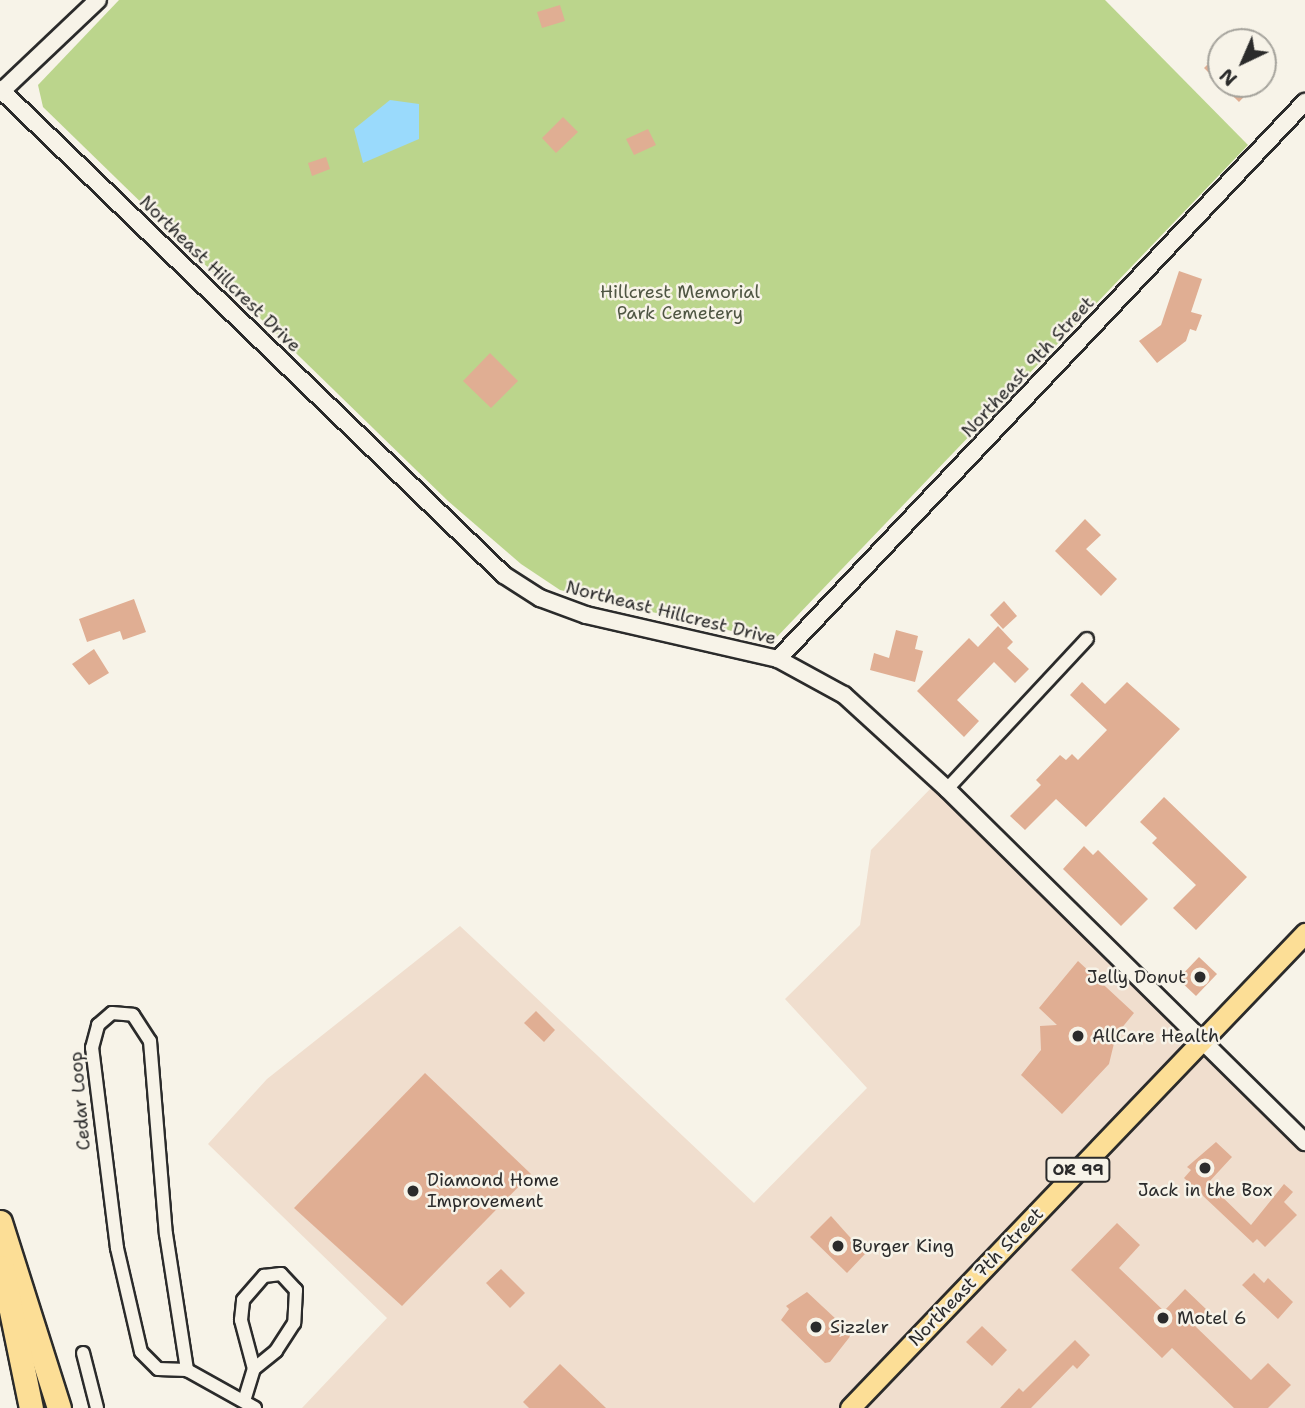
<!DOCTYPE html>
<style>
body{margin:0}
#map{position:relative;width:1305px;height:1408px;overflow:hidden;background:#f7f3e8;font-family:"Shantell Sans",sans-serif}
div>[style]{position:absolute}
.built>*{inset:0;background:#f0dece}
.green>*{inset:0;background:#bbd58c}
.water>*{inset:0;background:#9adafc}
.building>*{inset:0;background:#e0ae93}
.roads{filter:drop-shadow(2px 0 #2b2b2b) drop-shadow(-2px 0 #2b2b2b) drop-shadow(0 2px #2b2b2b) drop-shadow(0 -2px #2b2b2b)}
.minor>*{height:12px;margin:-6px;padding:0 6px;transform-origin:6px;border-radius:6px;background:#f7f3e8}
.tertiary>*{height:16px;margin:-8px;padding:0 8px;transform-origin:8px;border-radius:8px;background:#f7f3e8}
.trunk>*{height:19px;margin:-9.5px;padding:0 9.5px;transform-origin:9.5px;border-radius:9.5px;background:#fcde96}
.motorway>*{height:23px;margin:-11.5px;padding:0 11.5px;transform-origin:11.5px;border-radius:11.5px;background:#fcde96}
.dots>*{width:19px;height:19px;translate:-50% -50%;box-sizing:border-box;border:4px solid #f7f3e8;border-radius:50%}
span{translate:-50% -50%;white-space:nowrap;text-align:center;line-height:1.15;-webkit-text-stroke:5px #f7f3e8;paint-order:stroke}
.shield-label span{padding:2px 5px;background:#f7f3e8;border:2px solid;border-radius:5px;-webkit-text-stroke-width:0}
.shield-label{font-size:16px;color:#2b2b2b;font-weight:700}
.street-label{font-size:18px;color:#2b2b2b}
.park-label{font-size:18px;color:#4f5643}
.poi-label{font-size:18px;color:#2b2b2b}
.right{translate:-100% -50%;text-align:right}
.left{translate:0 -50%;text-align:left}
.north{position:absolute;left:1207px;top:28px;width:70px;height:70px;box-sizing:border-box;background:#f7f3e8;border:2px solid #a5a39c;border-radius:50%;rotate:224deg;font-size:19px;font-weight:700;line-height:28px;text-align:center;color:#2b2b2b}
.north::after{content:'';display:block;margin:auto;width:24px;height:32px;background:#2b2b2b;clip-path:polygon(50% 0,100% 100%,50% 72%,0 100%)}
</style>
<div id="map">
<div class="built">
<i style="clip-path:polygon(932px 787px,1305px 1144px,1305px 1408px,302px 1408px,387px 1318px,208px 1144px,267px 1079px,460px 926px,754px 1203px,867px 1088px,785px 999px,860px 925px,871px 850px)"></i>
</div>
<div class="green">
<i style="clip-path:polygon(119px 0,1105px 0,1248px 145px,773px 641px,560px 590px,521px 564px,448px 501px,43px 107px,38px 85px)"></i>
</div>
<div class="water">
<i style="clip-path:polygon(390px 100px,419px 104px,419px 139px,363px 163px,354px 129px)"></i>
</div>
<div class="building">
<i style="clip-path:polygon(560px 5px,565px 21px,542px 28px,537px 12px)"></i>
<i style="clip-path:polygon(1221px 51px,1221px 84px,1256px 84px,1239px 102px,1204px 68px)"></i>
<i style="clip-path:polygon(563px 117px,578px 132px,556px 153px,542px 138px)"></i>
<i style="clip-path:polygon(648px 129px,656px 145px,634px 155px,626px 139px)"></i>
<i style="clip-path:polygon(326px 157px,330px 169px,312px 176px,308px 163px)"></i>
<i style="clip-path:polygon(1179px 271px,1202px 279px,1191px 312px,1202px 315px,1196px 331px,1190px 329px,1186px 341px,1157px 363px,1139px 341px,1161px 325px)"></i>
<i style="clip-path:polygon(490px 353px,518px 381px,491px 408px,463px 381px)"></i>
<i style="clip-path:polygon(1085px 519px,1101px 535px,1086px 549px,1117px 579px,1101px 596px,1055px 551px)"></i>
<i style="clip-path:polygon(134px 599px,146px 632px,123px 640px,120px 631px,87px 642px,79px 619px)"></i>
<i style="clip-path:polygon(1004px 601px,1017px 616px,1003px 629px,990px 615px)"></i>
<i style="clip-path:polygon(998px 626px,1013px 642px,1007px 648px,1029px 669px,1015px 683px,994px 662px,957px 700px,979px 721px,964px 737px,917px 691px,969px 638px,978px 647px)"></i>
<i style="clip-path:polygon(896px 630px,918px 636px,915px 649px,923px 651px,915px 682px,870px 670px,874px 653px,889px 658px)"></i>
<i style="clip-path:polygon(94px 649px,109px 673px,89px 685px,72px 664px)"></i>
<i style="clip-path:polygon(1082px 682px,1105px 704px,1127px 682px,1180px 729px,1086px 827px,1056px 799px,1025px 830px,1010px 816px,1041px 785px,1036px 780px,1060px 755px,1066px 760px,1072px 754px,1078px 760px,1107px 730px,1070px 695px)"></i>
<i style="clip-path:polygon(1164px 797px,1247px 877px,1196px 930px,1173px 908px,1196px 885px,1152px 843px,1157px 838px,1140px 822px)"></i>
<i style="clip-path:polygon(1084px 846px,1093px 855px,1098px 850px,1148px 899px,1121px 926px,1063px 869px)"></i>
<i style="clip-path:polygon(1199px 957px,1217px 974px,1196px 996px,1178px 979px)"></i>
<i style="clip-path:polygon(1078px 961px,1134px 1013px,1116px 1035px,1109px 1064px,1062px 1114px,1021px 1075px,1041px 1050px,1040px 1026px,1057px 1025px,1039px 1008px)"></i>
<i style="clip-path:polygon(536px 1011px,555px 1030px,544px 1042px,524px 1023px)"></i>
<i style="clip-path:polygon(425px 1073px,531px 1174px,402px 1306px,294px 1208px)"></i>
<i style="clip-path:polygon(1216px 1142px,1232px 1157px,1208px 1183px,1251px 1225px,1284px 1184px,1293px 1192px,1284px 1202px,1297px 1215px,1265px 1247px,1257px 1239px,1253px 1243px,1184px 1178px,1191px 1170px,1187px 1167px)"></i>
<i style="clip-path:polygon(831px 1216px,865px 1254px,847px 1273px,810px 1237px)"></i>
<i style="clip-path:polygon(1117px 1223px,1140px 1245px,1119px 1268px,1164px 1311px,1185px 1289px,1208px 1311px,1194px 1325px,1251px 1380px,1268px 1363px,1291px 1385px,1268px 1408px,1234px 1408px,1172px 1348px,1162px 1358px,1071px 1270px)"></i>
<i style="clip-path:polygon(501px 1269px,525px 1293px,510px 1308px,486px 1283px)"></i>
<i style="clip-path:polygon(1254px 1273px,1264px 1283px,1268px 1278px,1293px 1302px,1278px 1319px,1242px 1285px)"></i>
<i style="clip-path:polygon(807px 1292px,852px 1334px,830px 1362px,825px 1363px,781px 1320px,789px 1309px,786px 1306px)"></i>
<i style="clip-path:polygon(982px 1326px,1007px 1350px,992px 1366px,966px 1342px)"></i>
<i style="clip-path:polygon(1075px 1340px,1090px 1355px,1077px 1369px,1073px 1365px,1031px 1408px,1000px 1408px,1019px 1388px,1023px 1392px)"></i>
<i style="clip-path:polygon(560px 1364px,606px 1408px,529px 1408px,523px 1402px)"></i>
</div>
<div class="roads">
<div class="minor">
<i style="left:947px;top:789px;width:205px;rotate:-47deg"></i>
<i style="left:112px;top:1013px;width:21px;rotate:5deg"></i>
<i style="left:133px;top:1015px;width:31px;rotate:57deg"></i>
<i style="left:150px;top:1041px;width:194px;rotate:85.3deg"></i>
<i style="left:166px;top:1234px;width:138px;rotate:81.2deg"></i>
<i style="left:187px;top:1370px;width:29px;rotate:-178deg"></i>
<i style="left:158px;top:1369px;width:24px;rotate:-135deg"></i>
<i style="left:141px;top:1352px;width:107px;rotate:-103deg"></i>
<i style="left:117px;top:1248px;width:202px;rotate:-97.1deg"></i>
<i style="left:92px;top:1048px;width:24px;rotate:-75deg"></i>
<i style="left:98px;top:1025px;width:18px;rotate:-41deg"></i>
<i style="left:83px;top:1353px;width:57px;rotate:75.7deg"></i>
<i style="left:187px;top:1370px;width:78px;rotate:29.2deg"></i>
<i style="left:244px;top:1401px;width:34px;rotate:-73deg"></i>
<i style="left:254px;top:1369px;width:51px;rotate:-104.9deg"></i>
<i style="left:241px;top:1320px;width:20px;rotate:-84deg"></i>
<i style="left:243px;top:1300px;width:32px;rotate:-49deg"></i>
<i style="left:264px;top:1276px;width:17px;rotate:-7deg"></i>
<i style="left:281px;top:1274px;width:22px;rotate:47deg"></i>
<i style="left:296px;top:1290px;width:33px;rotate:93deg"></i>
<i style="left:294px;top:1323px;width:33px;rotate:123deg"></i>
<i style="left:276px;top:1351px;width:28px;rotate:141deg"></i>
</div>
<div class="tertiary">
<i style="left:0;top:89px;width:700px;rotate:43.96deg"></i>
<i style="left:504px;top:575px;width:43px;rotate:32.6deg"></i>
<i style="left:540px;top:598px;width:49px;rotate:20.3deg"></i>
<i style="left:586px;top:615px;width:197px;rotate:12.9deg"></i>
<i style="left:778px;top:659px;width:75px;rotate:28.6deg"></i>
<i style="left:844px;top:695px;width:139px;rotate:42.4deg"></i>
<i style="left:947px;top:789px;width:503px;rotate:44.6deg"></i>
<i style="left:2px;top:91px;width:132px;rotate:-43.5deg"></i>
<i style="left:778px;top:659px;width:767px;rotate:-46.59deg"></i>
</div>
<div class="trunk">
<i style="left:850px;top:1408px;width:658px;rotate:-46.23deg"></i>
</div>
<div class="motorway">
<i style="left:0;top:1222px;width:195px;rotate:72.4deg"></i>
<i style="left:2px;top:1267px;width:144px;rotate:78.4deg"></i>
</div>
</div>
<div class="dots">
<i style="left:1200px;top:977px;background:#2b2b2b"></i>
<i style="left:1078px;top:1036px;background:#2b2b2b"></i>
<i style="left:1205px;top:1168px;background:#2b2b2b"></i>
<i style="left:413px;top:1191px;background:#2b2b2b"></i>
<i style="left:838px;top:1246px;background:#2b2b2b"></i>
<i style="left:1163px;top:1318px;background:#2b2b2b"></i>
<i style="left:816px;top:1327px;background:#2b2b2b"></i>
</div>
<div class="shield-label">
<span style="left:1078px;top:1170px">OR 99</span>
</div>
<div class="street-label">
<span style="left:220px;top:274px;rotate:44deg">Northeast Hillcrest Drive</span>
<span style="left:1028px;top:367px;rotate:-47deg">Northeast 9th Street</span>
<span style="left:671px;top:613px;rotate:14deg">Northeast Hillcrest Drive</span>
<span style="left:80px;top:1101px;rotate:-95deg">Cedar Loop</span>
<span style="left:976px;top:1277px;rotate:-46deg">Northeast 7th Street</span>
</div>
<div class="park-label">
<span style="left:680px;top:303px">Hillcrest Memorial<br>Park Cemetery</span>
</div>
<div class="poi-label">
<span class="right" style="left:1186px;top:977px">Jelly Donut</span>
<span class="left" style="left:1092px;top:1036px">AllCare Health</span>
<span class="left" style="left:427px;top:1191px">Diamond Home<br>Improvement</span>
<span style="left:1205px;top:1190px">Jack in the Box</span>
<span class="left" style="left:852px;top:1246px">Burger King</span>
<span class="left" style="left:1177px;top:1318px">Motel 6</span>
<span class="left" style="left:830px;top:1327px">Sizzler</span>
</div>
<div class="north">N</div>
</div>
